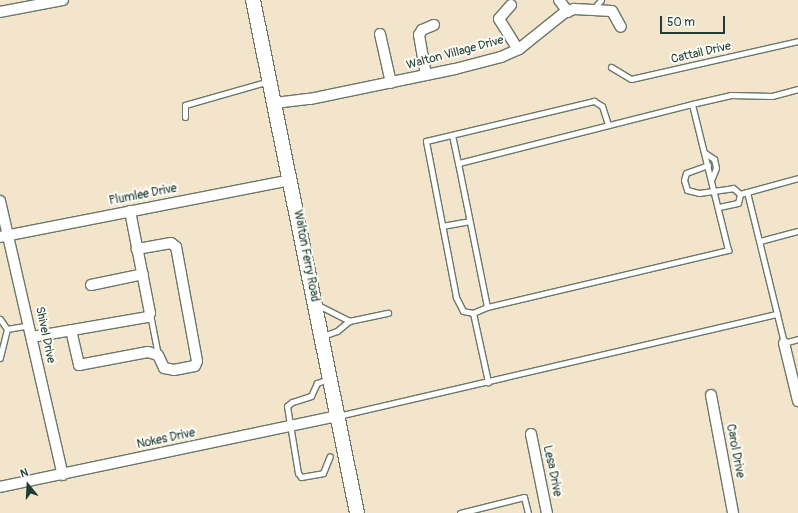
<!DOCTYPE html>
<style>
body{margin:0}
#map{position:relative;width:798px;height:513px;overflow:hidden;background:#f3e5cc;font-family:Pangolin,sans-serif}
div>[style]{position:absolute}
.roads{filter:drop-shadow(1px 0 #697869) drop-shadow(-1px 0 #697869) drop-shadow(0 1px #697869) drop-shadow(0 -1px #697869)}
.lane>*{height:5px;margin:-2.5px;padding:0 2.5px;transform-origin:2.5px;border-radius:2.5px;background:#fff}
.street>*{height:10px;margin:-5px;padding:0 5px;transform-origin:5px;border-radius:5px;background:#fff}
.secondary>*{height:14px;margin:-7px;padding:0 7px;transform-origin:7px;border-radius:7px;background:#fff}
span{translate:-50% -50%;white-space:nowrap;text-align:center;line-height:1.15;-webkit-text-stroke:4px #fdfcf7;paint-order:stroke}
.street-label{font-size:12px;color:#1f3d34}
.north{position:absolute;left:8px;top:465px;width:40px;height:40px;-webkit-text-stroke:3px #fdfcf7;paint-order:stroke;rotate:342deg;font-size:11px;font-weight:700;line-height:16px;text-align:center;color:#1f3d34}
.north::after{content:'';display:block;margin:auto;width:14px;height:18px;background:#1f3d34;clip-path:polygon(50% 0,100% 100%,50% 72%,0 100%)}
.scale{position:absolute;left:660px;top:16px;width:65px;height:18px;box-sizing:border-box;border:2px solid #1f3d34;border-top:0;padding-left:5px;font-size:12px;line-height:14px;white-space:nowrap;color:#1f3d34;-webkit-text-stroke:3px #fdfcf7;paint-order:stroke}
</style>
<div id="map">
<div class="roads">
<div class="lane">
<i style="left:593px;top:9px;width:12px;rotate:-48deg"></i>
<i style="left:611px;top:67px;width:23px;rotate:31deg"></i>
<i style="left:631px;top:79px;width:171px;rotate:-12.8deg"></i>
<i style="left:692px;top:104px;width:40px;rotate:-13deg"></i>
<i style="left:731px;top:95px;width:41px;rotate:1.4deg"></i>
<i style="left:772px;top:96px;width:27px;rotate:-15deg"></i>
<i style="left:185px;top:117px;width:12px;rotate:-90deg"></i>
<i style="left:185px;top:105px;width:87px;rotate:-15.9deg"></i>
<i style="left:452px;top:135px;width:29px;rotate:78deg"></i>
<i style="left:705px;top:153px;width:11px;rotate:34deg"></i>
<i style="left:714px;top:159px;width:9px;rotate:77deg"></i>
<i style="left:716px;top:168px;width:11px;rotate:112deg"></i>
<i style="left:708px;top:165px;width:23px;rotate:160deg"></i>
<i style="left:686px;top:173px;width:7px;rotate:106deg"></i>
<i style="left:684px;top:180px;width:10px;rotate:73deg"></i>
<i style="left:687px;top:190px;width:12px;rotate:14deg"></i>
<i style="left:699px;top:193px;width:34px;rotate:-8deg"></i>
<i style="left:733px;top:188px;width:9px;rotate:41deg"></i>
<i style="left:747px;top:192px;width:155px;rotate:76.2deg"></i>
<i style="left:784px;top:343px;width:15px;rotate:-16deg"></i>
<i style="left:740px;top:194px;width:60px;rotate:-15.4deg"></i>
<i style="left:719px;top:207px;width:19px;rotate:-12deg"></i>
<i style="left:738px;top:203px;width:9px;rotate:-77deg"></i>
<i style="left:442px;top:226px;width:27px;rotate:-10deg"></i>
<i style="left:760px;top:241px;width:39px;rotate:-15deg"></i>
<i style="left:318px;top:305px;width:35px;rotate:27deg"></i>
<i style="left:487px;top:307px;width:248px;rotate:-13.3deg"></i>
<i style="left:728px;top:250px;width:150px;rotate:-103.9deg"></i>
<i style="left:692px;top:104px;width:241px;rotate:165.8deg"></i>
<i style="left:458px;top:163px;width:147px;rotate:78.6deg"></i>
<i style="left:487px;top:307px;width:15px;rotate:157deg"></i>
<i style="left:473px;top:313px;width:71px;rotate:77.7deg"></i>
<i style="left:473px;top:313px;width:10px;rotate:-169deg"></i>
<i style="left:463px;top:311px;width:16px;rotate:-117deg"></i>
<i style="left:456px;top:297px;width:159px;rotate:-100.9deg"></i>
<i style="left:426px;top:141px;width:173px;rotate:-13.4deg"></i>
<i style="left:594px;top:101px;width:9px;rotate:32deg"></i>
<i style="left:602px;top:106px;width:19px;rotate:72deg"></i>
<i style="left:150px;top:314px;width:42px;rotate:79deg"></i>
<i style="left:0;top:319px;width:12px;rotate:55deg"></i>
<i style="left:7px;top:329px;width:30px;rotate:104deg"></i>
<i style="left:7px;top:329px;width:22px;rotate:-10deg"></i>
<i style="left:323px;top:336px;width:15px;rotate:-20deg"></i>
<i style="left:337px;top:331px;width:16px;rotate:-40deg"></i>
<i style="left:349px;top:321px;width:40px;rotate:-12deg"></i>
<i style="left:328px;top:379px;width:12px;rotate:160deg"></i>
<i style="left:317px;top:383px;width:14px;rotate:115deg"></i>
<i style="left:311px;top:396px;width:20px;rotate:162deg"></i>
<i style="left:292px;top:402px;width:6px;rotate:141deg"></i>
<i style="left:287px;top:406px;width:68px;rotate:80.7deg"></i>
<i style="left:298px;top:473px;width:5px;rotate:53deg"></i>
<i style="left:301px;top:477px;width:22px;rotate:-10deg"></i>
<i style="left:323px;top:473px;width:18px;rotate:-68deg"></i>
<i style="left:338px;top:416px;width:451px;rotate:-13.1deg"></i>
<i style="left:460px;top:513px;width:66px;rotate:-14deg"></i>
<i style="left:524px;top:497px;width:16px;rotate:76deg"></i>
</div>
<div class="street">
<i style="left:559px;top:0;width:15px;rotate:53deg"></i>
<i style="left:511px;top:5px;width:18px;rotate:131deg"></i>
<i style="left:499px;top:19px;width:36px;rotate:58deg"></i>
<i style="left:0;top:12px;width:64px;rotate:-10.8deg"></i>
<i style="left:380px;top:34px;width:50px;rotate:77.3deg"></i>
<i style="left:426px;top:75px;width:41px;rotate:-99.9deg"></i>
<i style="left:419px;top:35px;width:6px;rotate:-59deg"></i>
<i style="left:422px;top:30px;width:13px;rotate:-23deg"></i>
<i style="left:275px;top:103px;width:35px;rotate:-7deg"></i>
<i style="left:310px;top:99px;width:148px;rotate:-11.7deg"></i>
<i style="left:455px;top:69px;width:48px;rotate:-14.6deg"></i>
<i style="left:501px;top:57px;width:20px;rotate:-24deg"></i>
<i style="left:519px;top:49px;width:58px;rotate:-38.7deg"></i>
<i style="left:564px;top:13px;width:11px;rotate:-22deg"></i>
<i style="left:574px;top:9px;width:38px;rotate:3deg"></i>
<i style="left:612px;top:11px;width:18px;rotate:61deg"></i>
<i style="left:0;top:201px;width:281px;rotate:77.1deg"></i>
<i style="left:0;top:237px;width:296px;rotate:-11.1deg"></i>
<i style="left:91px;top:285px;width:53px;rotate:-11.9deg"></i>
<i style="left:71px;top:330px;width:36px;rotate:77deg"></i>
<i style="left:79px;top:365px;width:70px;rotate:-10.7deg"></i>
<i style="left:148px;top:352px;width:10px;rotate:17deg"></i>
<i style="left:158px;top:355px;width:14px;rotate:65deg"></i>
<i style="left:164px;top:368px;width:10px;rotate:11deg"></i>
<i style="left:174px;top:370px;width:21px;rotate:-11deg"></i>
<i style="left:195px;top:366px;width:5px;rotate:-68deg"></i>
<i style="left:197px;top:361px;width:116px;rotate:-100.4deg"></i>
<i style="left:176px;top:247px;width:6px;rotate:-141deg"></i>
<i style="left:171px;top:243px;width:35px;rotate:170deg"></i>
<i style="left:32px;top:337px;width:118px;rotate:-9.8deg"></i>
<i style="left:148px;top:317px;width:4px;rotate:-63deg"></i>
<i style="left:150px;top:313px;width:104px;rotate:-101.1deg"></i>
<i style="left:784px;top:343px;width:60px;rotate:76.4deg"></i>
<i style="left:711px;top:395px;width:120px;rotate:79.4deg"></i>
<i style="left:531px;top:434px;width:81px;rotate:78.6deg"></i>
<i style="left:0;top:487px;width:344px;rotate:-11.9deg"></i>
</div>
<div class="secondary">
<i style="left:253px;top:0;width:523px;rotate:78.54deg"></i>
</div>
</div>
<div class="street-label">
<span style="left:455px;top:53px;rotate:-15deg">Walton Village Drive</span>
<span style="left:701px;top:53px;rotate:-13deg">Cattail Drive</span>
<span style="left:143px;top:195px;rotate:-11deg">Plumlee Drive</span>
<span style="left:306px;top:256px;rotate:79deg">Walton Ferry Road</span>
<span style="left:45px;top:335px;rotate:78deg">Shivel Drive</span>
<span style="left:166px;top:439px;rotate:-12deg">Nokes Drive</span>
<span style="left:735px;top:451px;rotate:79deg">Carol Drive</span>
<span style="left:552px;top:471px;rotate:78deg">Lesa Drive</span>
</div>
<div class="north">N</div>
<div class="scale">50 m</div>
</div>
